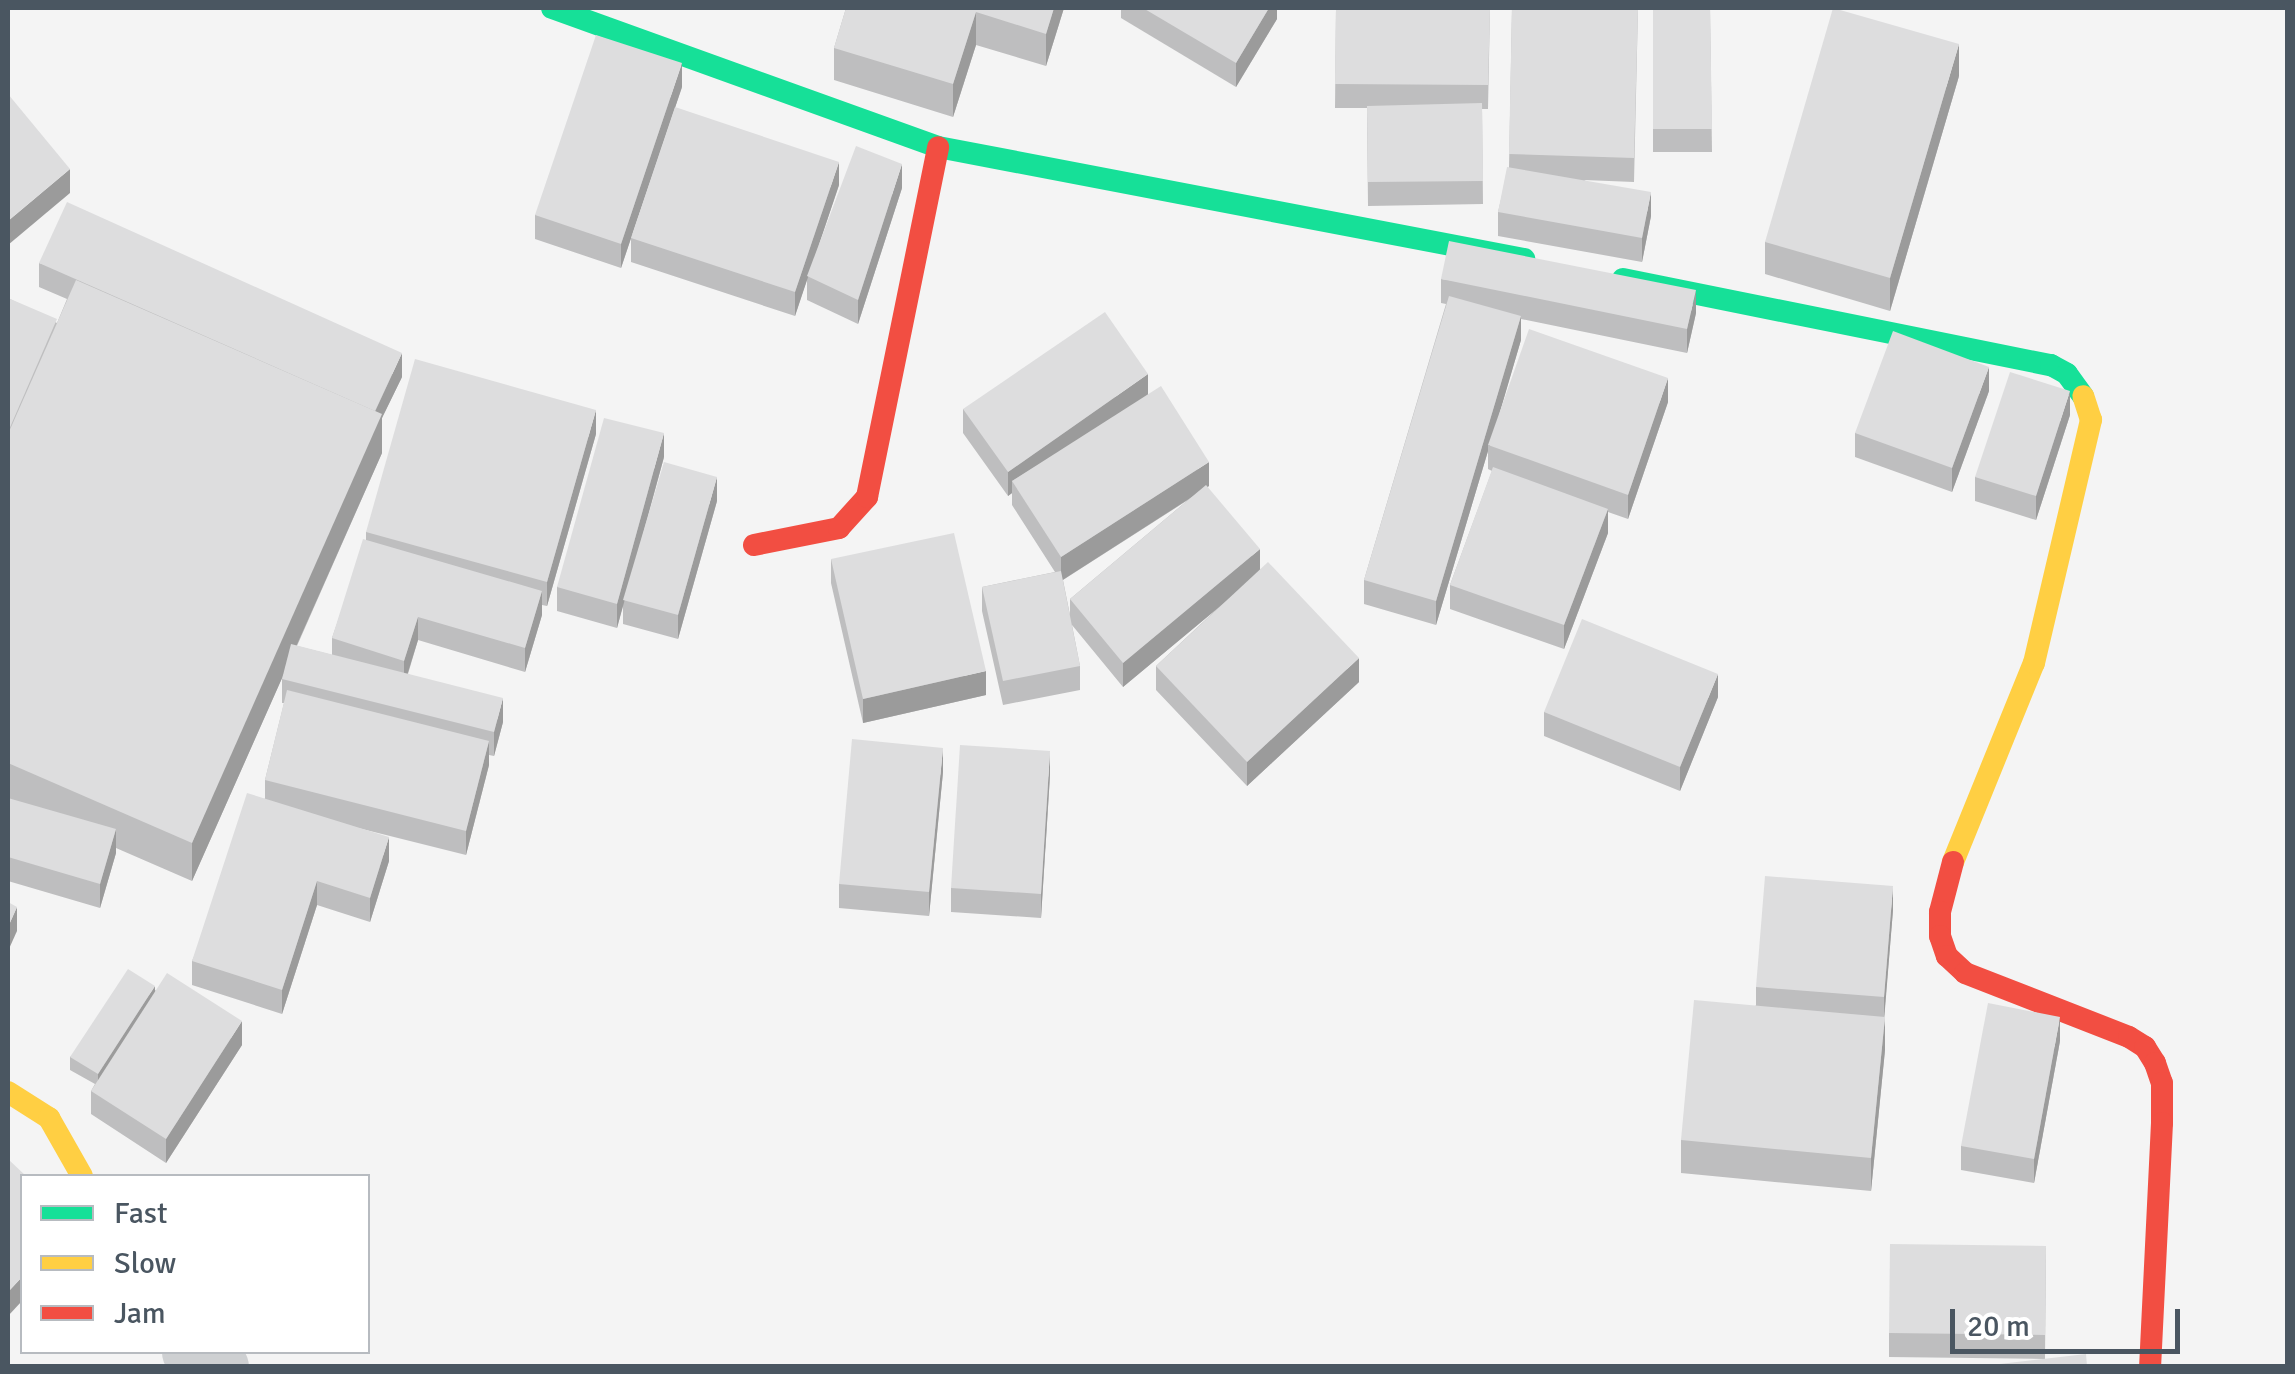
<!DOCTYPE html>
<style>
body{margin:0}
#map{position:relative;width:2295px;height:1374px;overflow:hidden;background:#f4f4f4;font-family:Signika,sans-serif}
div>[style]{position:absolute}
.street>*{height:55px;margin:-27.5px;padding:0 27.5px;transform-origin:27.5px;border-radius:27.5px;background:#ced0d2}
.fast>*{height:22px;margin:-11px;padding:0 11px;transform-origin:11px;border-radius:11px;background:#16e098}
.slow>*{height:22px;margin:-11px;padding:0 11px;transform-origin:11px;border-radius:11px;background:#ffcf43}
.jam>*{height:22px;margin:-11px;padding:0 11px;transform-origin:11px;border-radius:11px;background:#f24e42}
.wall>*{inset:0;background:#bebebf}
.shaded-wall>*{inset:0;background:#9b9b9b}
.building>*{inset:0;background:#ddddde}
span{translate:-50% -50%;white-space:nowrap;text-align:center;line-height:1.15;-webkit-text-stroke:10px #fff;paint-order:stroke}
.frame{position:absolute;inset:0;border:10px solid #4a5661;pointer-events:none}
.legend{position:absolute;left:20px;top:1174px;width:350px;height:180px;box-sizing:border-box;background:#fff;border:2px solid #b7bbc0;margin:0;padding:12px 18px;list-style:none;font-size:30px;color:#4a5661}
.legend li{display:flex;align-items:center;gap:20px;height:50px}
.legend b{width:50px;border:2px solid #b7bbc0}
.scale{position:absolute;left:1950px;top:1309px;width:230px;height:45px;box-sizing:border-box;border:5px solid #4a5661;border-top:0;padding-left:12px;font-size:30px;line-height:35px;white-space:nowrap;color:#4a5661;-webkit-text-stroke:8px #fff;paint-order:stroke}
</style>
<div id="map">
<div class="street">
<i style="left:189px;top:1352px;width:35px;rotate:24deg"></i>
</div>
<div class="fast">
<i style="left:552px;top:8px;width:410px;rotate:19.8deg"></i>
<i style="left:938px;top:147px;width:597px;rotate:10.82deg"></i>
<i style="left:1623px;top:279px;width:437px;rotate:11.4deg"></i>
<i style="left:2051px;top:365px;width:18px;rotate:29deg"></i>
<i style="left:2067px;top:374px;width:27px;rotate:54deg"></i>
</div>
<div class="slow">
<i style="left:1953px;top:862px;width:215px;rotate:-67.9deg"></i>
<i style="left:2034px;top:663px;width:250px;rotate:-76.8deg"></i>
<i style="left:2091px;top:420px;width:25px;rotate:-108deg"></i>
<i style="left:8px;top:1092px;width:49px;rotate:32.4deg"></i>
<i style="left:49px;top:1118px;width:67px;rotate:60.4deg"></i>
</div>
<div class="jam">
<i style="left:754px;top:545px;width:87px;rotate:-11.3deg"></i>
<i style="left:839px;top:528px;width:42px;rotate:-47.9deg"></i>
<i style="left:867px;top:497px;width:357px;rotate:-78.5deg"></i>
<i style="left:1953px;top:862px;width:52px;rotate:104.6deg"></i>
<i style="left:1940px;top:912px;width:24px;rotate:90deg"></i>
<i style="left:1940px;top:936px;width:21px;rotate:71deg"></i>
<i style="left:1947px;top:956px;width:25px;rotate:43deg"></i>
<i style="left:1965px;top:973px;width:176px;rotate:21.3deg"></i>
<i style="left:2129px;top:1037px;width:19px;rotate:32deg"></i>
<i style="left:2145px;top:1047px;width:19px;rotate:58deg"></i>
<i style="left:2155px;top:1063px;width:21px;rotate:71deg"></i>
<i style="left:2162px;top:1083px;width:40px;rotate:90deg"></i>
<i style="left:2162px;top:1123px;width:243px;rotate:92.8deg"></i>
</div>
<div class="wall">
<i style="clip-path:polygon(846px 8px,1064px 8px,1046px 66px,976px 45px,953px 117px,834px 80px,834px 48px)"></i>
<i style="clip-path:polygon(1121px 8px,1277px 8px,1277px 19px,1236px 87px,1121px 18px)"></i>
<i style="clip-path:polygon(1336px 8px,1490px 8px,1488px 109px,1482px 109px,1483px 204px,1368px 206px,1367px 108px,1335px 108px)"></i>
<i style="clip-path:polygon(1512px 8px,1638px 8px,1634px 182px,1584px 180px,1651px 216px,1642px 262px,1498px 236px,1498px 212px,1509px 167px)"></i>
<i style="clip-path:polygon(1653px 8px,1710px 8px,1712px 152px,1653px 152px)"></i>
<i style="clip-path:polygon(1959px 76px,1890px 311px,1765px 274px,1765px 242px)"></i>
<i style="clip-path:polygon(682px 87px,632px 234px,839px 185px,819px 244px,902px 188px,858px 324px,807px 300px,807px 279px,795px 316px,631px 262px,631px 238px,621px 268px,535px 239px,535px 215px)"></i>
<i style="clip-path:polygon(39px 263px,402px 377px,382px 418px,382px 453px,297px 646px,332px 655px,332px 638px,366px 540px,366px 532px,596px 434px,547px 606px,542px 605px,542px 615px,525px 672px,418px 640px,408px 674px,503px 722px,494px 756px,489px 755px,489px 765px,466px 855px,358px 828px,389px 861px,370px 922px,317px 905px,282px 1014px,192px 985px,192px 961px,265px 798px,265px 780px,284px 703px,282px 703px,282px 678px,192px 881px,116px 848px,116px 853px,100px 908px,8px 881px,8px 298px,57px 323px,67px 299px,39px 287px)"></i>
<i style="clip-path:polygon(1441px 279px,1696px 313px,1687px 353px,1521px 319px,1521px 340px,1499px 414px,1668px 402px,1628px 519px,1608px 512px,1608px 533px,1564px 649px,1450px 609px,1450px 585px,1492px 471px,1488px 469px,1488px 451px,1436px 625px,1364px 604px,1364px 580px,1446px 304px,1441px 303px)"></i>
<i style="clip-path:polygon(1989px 391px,1952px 492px,1855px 457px,1855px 433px)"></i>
<i style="clip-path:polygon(evenodd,1148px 394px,1209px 486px,1207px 487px,1260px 569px,1359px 682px,1247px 786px,1156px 690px,1156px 666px,1218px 608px,1123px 687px,1072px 625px,1080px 666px,1080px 690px,1003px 705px,982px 611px,982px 587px,1055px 572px,1012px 505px,1012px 493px,1008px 496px,963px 433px,963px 409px,1148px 394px,1188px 500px,1070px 599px,1070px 615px,1063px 580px,1188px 500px)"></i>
<i style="clip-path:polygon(2070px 415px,2036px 520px,1975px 501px,1975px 477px)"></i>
<i style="clip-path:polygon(664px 457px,643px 535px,717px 501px,678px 639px,623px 624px,623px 605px,617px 628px,557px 611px,557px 587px)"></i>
<i style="clip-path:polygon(831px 559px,986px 695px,863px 723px,831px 583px)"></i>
<i style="clip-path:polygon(1718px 697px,1680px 791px,1544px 736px,1544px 712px)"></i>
<i style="clip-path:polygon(943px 772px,929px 916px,839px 908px,839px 884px)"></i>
<i style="clip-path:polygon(1050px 775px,1041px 918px,951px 912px,951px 888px)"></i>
<i style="clip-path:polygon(1893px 910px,1884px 1017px,1885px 1050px,1871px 1191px,1681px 1173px,1681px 1140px,1756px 1005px,1756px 987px)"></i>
<i style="clip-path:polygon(155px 990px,242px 1045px,166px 1163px,91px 1114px,91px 1091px,95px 1084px,70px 1070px,70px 1057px)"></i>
<i style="clip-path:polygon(2060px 1041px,2034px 1183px,1961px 1170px,1961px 1146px)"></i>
<i style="clip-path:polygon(2046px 1246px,2045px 1359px,1889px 1357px,1889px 1333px)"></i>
</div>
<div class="shaded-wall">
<i style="clip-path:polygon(1054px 8px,1064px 8px,1046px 66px,1046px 34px)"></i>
<i style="clip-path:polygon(1269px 8px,1277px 8px,1277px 19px,1236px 87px,1236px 63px)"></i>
<i style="clip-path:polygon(976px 12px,976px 45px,953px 117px,953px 84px)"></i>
<i style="clip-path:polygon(1959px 44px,1959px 76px,1890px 311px,1890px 278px)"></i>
<i style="clip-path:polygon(682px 63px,682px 87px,621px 268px,621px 244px)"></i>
<i style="clip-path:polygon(839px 162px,839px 185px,795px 316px,795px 292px)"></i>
<i style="clip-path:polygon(902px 164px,902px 188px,858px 324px,858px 300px)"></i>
<i style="clip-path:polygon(70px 169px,70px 193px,8px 245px,8px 221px)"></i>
<i style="clip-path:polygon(1651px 192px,1651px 216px,1642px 262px,1642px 238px)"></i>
<i style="clip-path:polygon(1696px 290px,1696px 313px,1687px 353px,1687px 329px)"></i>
<i style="clip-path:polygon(1521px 316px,1521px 340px,1490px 446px,1488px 445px,1488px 451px,1436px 625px,1436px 601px)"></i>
<i style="clip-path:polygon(402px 353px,402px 377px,382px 418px,382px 453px,192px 881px,192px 843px,374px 414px)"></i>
<i style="clip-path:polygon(1989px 367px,1989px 391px,1952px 492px,1952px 468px)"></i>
<i style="clip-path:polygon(1148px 374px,1148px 398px,1012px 481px,1012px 493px,1008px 496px,1008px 472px)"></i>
<i style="clip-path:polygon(1668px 378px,1668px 402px,1628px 519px,1628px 495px)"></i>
<i style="clip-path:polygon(2070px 391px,2070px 415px,2036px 520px,2036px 496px)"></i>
<i style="clip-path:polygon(596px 410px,596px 434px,547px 606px,547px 582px)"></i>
<i style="clip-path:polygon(664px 433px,664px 457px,617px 628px,617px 604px)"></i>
<i style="clip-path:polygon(1209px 462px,1209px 486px,1061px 581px,1061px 557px)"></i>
<i style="clip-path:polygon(717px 477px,717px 501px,678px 639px,678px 615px)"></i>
<i style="clip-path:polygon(1608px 509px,1608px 533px,1564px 649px,1564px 625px)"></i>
<i style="clip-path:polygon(1260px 549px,1260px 573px,1123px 687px,1123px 663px)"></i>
<i style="clip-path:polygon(542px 591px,542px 615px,525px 672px,525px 648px)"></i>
<i style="clip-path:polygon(418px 617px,418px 640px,404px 685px,404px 661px)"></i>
<i style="clip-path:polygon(1359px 658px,1359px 682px,1247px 786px,1247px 762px)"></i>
<i style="clip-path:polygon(986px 671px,986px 695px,863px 723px,863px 699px)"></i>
<i style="clip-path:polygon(1718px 674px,1718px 697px,1680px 791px,1680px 767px)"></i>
<i style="clip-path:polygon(503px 698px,503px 722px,494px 756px,494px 732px)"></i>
<i style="clip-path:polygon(489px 741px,489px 765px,466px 855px,466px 831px)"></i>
<i style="clip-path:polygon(943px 748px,943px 772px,929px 916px,929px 892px)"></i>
<i style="clip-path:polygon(1050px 751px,1050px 775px,1041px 918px,1041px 894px)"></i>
<i style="clip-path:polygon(116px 829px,116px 853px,100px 908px,100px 884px)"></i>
<i style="clip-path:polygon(389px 837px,389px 861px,370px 922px,370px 898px)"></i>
<i style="clip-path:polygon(317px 881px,317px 905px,282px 1014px,282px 990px)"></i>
<i style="clip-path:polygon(1893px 886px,1893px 910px,1884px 1021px,1884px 997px)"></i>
<i style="clip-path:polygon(17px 907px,17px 931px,8px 951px,8px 927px)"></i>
<i style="clip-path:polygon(155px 986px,155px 999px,98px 1087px,98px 1074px)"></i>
<i style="clip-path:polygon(1885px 1017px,1885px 1050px,1871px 1191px,1871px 1158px)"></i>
<i style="clip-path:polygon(2060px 1017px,2060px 1041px,2034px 1183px,2034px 1159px)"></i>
<i style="clip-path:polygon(242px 1021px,242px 1045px,166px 1163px,166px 1139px)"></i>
<i style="clip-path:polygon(22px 1277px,22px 1301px,8px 1316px,8px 1292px)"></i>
</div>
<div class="building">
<i style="clip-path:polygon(846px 8px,1054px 8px,1046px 34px,976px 12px,953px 84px,834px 48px)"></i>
<i style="clip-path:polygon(1143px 8px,1269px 8px,1236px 63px)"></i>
<i style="clip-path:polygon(1336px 8px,1490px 8px,1488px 85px,1335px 84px)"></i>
<i style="clip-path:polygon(1512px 8px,1638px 8px,1634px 158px,1509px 154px)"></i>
<i style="clip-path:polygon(1653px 8px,1710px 8px,1712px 129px,1653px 129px)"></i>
<i style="clip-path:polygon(1833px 8px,1959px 44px,1890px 278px,1765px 242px)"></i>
<i style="clip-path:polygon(596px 35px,682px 63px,621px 244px,535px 215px)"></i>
<i style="clip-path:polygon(8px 94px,70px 169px,8px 221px)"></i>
<i style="clip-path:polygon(1482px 103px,1483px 181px,1368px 182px,1367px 106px)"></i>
<i style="clip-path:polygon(675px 107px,839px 162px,795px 292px,631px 238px)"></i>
<i style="clip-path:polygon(856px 146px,902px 164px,858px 300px,807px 276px)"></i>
<i style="clip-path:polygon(1507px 167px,1651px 192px,1642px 238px,1498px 212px)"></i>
<i style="clip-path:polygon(67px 202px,402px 353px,375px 411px,39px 263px)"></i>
<i style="clip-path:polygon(1449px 241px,1696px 290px,1687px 329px,1441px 279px)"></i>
<i style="clip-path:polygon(76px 280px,382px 414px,192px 843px,8px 763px,8px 434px)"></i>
<i style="clip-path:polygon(1449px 296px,1521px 316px,1436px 601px,1364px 580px)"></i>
<i style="clip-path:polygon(8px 298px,57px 319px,8px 432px)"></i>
<i style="clip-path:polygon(1105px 312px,1148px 374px,1008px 472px,963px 409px)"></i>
<i style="clip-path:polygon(1529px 329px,1668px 378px,1628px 495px,1488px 445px)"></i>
<i style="clip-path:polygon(1893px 331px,1989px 367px,1952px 468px,1855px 433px)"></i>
<i style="clip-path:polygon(415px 359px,596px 410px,547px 582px,366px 532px)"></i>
<i style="clip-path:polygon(2010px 372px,2070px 391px,2036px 496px,1975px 477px)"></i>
<i style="clip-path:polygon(1161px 386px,1209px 462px,1061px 557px,1012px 481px)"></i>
<i style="clip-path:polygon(604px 418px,664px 433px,617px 604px,557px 587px)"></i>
<i style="clip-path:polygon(664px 462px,717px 477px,678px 615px,623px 600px)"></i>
<i style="clip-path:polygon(1493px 467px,1608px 509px,1564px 625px,1450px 585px)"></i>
<i style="clip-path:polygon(1206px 485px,1260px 549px,1123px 663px,1070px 599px)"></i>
<i style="clip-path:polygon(954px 533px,986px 671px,863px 699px,831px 559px)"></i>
<i style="clip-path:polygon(363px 539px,542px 591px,525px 648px,418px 617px,404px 661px,332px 638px)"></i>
<i style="clip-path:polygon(1268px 562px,1359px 658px,1247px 762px,1156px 666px)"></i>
<i style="clip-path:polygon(1061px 571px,1080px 666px,1003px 681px,982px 587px)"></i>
<i style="clip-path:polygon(1582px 619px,1718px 674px,1680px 767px,1544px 712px)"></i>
<i style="clip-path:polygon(291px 644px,503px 698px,494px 732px,282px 679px)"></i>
<i style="clip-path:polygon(287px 690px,489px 741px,466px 831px,265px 780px)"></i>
<i style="clip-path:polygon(852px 739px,943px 748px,929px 892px,839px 884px)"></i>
<i style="clip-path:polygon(960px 745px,1050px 751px,1041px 894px,951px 888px)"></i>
<i style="clip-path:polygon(247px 793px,389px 837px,370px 898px,317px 881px,282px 990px,192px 961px)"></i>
<i style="clip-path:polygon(8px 798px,116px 829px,100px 884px,8px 857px)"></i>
<i style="clip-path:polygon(1765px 876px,1893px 886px,1884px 997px,1756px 987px)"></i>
<i style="clip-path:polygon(8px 902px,17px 907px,8px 927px)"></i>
<i style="clip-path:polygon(128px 969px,155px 986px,98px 1074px,70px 1057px)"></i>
<i style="clip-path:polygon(167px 973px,242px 1021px,166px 1139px,91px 1091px)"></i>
<i style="clip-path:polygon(1694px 1000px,1885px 1017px,1871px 1158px,1681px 1140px)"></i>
<i style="clip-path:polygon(1988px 1003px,2060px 1017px,2034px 1159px,1961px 1146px)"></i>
<i style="clip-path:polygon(8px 1159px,26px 1176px,22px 1176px,22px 1277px,8px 1292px)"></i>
<i style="clip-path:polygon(1890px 1244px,2046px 1246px,2045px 1335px,1889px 1333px)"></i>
<i style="clip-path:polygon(2086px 1354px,2087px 1366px,1982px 1366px)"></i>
</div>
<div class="frame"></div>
<ul class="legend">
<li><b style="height:12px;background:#16e098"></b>Fast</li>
<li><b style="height:12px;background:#ffcf43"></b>Slow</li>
<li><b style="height:12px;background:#f24e42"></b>Jam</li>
</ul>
<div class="scale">20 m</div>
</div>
